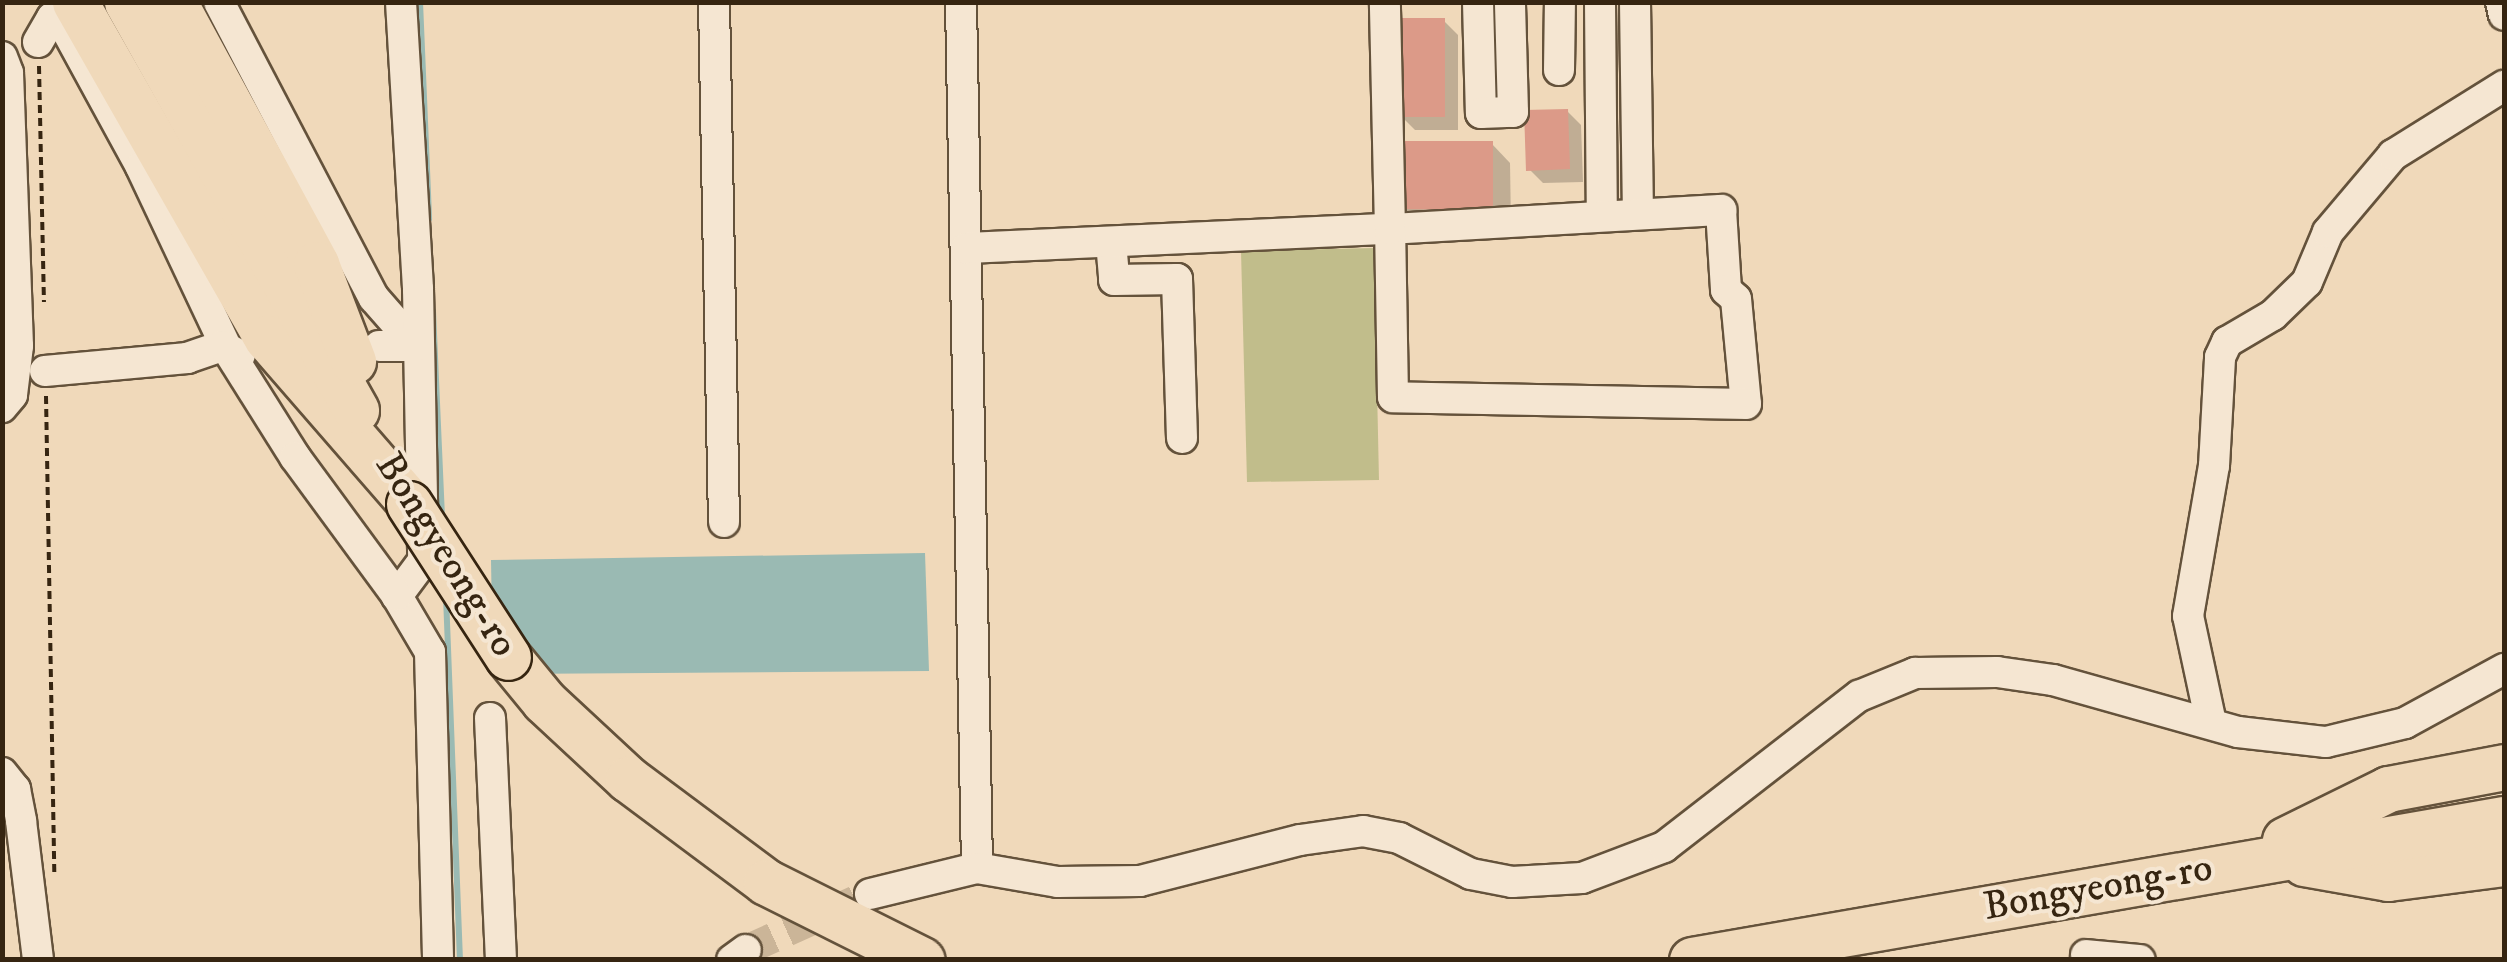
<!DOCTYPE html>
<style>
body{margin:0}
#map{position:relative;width:2507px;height:962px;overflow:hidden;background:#f0d9ba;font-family:"IM FELL DW Pica",serif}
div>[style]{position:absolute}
.green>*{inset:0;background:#c1bd8b}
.water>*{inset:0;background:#9abab3}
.shadow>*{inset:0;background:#0003}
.stream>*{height:6px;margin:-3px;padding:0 3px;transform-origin:3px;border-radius:3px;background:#9abab3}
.building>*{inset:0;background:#dc9a88}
.minor-tunnel>*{height:30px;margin-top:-15px;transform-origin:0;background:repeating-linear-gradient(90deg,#cbb598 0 30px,transparent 0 45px)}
.path>*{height:4px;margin-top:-2px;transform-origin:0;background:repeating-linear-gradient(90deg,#362511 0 8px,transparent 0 13px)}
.roads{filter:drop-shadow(2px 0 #64523b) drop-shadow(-2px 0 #64523b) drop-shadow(0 2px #64523b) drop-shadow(0 -2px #64523b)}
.minor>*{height:30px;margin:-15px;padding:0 15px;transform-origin:15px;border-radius:15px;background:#f5e6d2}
.highway>*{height:45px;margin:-22.5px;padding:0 22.5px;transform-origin:22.5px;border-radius:22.5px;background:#f0d9ba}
.bridges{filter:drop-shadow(2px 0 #362511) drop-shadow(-2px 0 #362511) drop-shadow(0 2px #362511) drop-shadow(0 -2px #362511)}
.highway-bridge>*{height:45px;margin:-22.5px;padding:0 22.5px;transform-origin:22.5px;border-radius:22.5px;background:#f0d9ba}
span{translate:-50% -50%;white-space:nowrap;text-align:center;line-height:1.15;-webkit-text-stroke:8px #f5e6d2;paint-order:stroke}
.street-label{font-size:40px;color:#362511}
.frame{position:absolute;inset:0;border:5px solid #362511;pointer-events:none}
</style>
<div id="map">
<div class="green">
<i style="clip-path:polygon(1374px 248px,1379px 480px,1247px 482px,1241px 251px)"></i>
</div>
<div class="water">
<i style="clip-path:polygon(925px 553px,929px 671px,493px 674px,491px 560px)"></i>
</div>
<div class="shadow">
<i style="clip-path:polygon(1444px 21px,1458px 35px,1458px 130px,1415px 130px,1401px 116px)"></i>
<i style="clip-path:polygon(1567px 111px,1581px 125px,1583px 182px,1543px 183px,1529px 169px)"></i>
<i style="clip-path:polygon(1492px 144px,1510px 163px,1511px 227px,1415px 227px,1396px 208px)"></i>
</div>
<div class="stream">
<i style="left:420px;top:2px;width:217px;rotate:87.6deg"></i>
<i style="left:433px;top:311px;width:208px;rotate:87.5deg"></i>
<i style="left:446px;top:596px;width:364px;rotate:87.8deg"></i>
</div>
<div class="building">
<i style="clip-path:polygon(1398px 18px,1445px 18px,1445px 117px,1399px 117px)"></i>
<i style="clip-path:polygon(1568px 109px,1570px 169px,1526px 171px,1524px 110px)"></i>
<i style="clip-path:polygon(1394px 141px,1493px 141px,1493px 210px,1394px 209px)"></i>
</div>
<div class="minor-tunnel">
<i style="left:746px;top:950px;width:136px;rotate:-24.3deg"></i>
</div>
<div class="path">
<i style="left:39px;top:66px;width:236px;rotate:88.8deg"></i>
<i style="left:46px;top:396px;width:476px;rotate:89deg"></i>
</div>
<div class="roads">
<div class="minor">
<i style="left:219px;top:2px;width:334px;rotate:62.4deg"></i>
<i style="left:374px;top:298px;width:64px;rotate:48.8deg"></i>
<i style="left:401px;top:2px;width:288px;rotate:86.6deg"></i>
<i style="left:418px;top:289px;width:272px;rotate:88.9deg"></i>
<i style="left:423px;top:561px;width:44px;rotate:126.6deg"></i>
<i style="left:397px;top:596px;width:65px;rotate:59.5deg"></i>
<i style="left:430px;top:652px;width:308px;rotate:88.5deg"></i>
<i style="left:714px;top:2px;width:520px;rotate:88.9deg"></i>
<i style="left:961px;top:2px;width:866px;rotate:88.94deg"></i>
<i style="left:1478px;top:2px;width:111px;rotate:88.5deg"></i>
<i style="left:1481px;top:113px;width:32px;rotate:-2deg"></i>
<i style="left:1513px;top:112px;width:110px;rotate:-91.6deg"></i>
<i style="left:1600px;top:2px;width:214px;rotate:89.5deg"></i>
<i style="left:1635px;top:2px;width:212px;rotate:89.2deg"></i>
<i style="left:2501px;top:2px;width:13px;rotate:77deg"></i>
<i style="left:38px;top:42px;width:28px;rotate:-60deg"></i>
<i style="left:52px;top:18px;width:9px;rotate:13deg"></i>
<i style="left:61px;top:20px;width:167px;rotate:61.4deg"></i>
<i style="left:141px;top:167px;width:201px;rotate:64.7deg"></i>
<i style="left:227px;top:349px;width:128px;rotate:57.8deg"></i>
<i style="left:295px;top:457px;width:172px;rotate:53.7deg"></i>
<i style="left:2px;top:57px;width:17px;rotate:69deg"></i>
<i style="left:8px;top:73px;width:273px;rotate:87.9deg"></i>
<i style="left:18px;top:346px;width:49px;rotate:97deg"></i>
<i style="left:12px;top:395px;width:16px;rotate:130deg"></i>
<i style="left:1559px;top:70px;width:68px;rotate:-89.2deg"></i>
<i style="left:1111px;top:242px;width:38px;rotate:85deg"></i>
<i style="left:1114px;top:280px;width:63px;rotate:-0.9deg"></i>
<i style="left:1177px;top:279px;width:159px;rotate:88.2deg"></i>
<i style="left:966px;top:248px;width:424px;rotate:-2.6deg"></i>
<i style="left:1390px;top:229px;width:332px;rotate:-3.3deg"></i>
<i style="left:1721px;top:210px;width:80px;rotate:86.4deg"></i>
<i style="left:1726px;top:290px;width:13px;rotate:42deg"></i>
<i style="left:1736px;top:299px;width:105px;rotate:84.6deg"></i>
<i style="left:1746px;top:404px;width:353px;rotate:-178.9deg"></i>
<i style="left:1393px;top:397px;width:168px;rotate:-91deg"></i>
<i style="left:1390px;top:229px;width:227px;rotate:-91.3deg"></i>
<i style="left:379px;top:346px;width:37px"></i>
<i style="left:45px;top:371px;width:143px;rotate:-5.2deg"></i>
<i style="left:187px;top:358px;width:37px;rotate:-19deg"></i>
<i style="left:222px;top:346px;width:20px;rotate:27deg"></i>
<i style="left:490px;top:718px;width:242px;rotate:87.4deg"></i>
<i style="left:2211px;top:723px;width:109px;rotate:-102.1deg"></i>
<i style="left:2188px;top:616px;width:152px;rotate:-80.2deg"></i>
<i style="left:2214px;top:466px;width:109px;rotate:-86.8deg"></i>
<i style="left:2220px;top:357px;width:17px;rotate:-65deg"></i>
<i style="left:2227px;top:342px;width:53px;rotate:-30.4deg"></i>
<i style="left:2273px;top:315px;width:47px;rotate:-44.1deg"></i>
<i style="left:2307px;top:282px;width:54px;rotate:-67.2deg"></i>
<i style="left:2328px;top:232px;width:101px;rotate:-49.8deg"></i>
<i style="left:2393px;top:155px;width:131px;rotate:-31.9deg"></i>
<i style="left:2px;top:773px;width:21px;rotate:51deg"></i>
<i style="left:15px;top:789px;width:33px;rotate:79deg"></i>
<i style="left:21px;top:821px;width:140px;rotate:83deg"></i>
<i style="left:870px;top:894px;width:110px;rotate:-13.7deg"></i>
<i style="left:977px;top:868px;width:82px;rotate:9.8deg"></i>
<i style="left:1058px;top:882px;width:82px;rotate:-0.7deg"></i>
<i style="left:1140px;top:881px;width:165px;rotate:-14.4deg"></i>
<i style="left:1300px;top:840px;width:64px;rotate:-8.1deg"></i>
<i style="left:1363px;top:831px;width:37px;rotate:11deg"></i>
<i style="left:1399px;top:838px;width:80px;rotate:26.6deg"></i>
<i style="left:1471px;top:874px;width:42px;rotate:11deg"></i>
<i style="left:1512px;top:882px;width:70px;rotate:-3.3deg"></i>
<i style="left:1582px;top:878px;width:88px;rotate:-20.7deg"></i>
<i style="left:1664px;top:847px;width:247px;rotate:-37.8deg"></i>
<i style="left:1859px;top:696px;width:61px;rotate:-22.3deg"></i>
<i style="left:1915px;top:673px;width:82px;rotate:-0.7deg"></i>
<i style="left:1997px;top:672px;width:57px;rotate:8.1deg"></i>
<i style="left:2053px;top:680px;width:192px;rotate:15.7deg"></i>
<i style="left:2238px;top:732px;width:89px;rotate:6.5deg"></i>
<i style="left:2326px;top:742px;width:81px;rotate:-13.5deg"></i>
<i style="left:2405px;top:723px;width:113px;rotate:-28.6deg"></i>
<i style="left:2086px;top:955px;width:54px;rotate:5.3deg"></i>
<i style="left:732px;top:960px;width:17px;rotate:-36deg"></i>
</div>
<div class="highway">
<i style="left:75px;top:2px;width:387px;rotate:60.3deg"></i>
<i style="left:267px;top:338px;width:212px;rotate:49deg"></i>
<i style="left:127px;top:2px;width:468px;rotate:60.7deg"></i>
<i style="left:174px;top:2px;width:298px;rotate:61.5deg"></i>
<i style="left:316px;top:264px;width:104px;rotate:69.1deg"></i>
<i style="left:508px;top:657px;width:57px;rotate:50.7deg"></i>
<i style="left:544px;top:701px;width:115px;rotate:42.9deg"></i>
<i style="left:628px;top:779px;width:172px;rotate:36.7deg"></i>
<i style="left:766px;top:882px;width:174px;rotate:26.6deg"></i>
<i style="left:2285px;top:840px;width:115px;rotate:-26.3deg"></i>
<i style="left:2388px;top:789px;width:118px;rotate:-10.7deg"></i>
<i style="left:2304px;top:863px;width:85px;rotate:10.1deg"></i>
<i style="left:2388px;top:878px;width:117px;rotate:-7.4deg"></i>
<i style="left:1692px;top:960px;width:824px;rotate:-9.85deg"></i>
</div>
</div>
<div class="bridges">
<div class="highway-bridge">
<i style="left:409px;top:504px;width:182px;rotate:57.1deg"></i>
</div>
</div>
<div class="street-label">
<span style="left:446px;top:555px;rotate:58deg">Bongyeong-ro</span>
<span style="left:2098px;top:888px;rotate:-10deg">Bongyeong-ro</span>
</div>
<div class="frame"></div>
</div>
